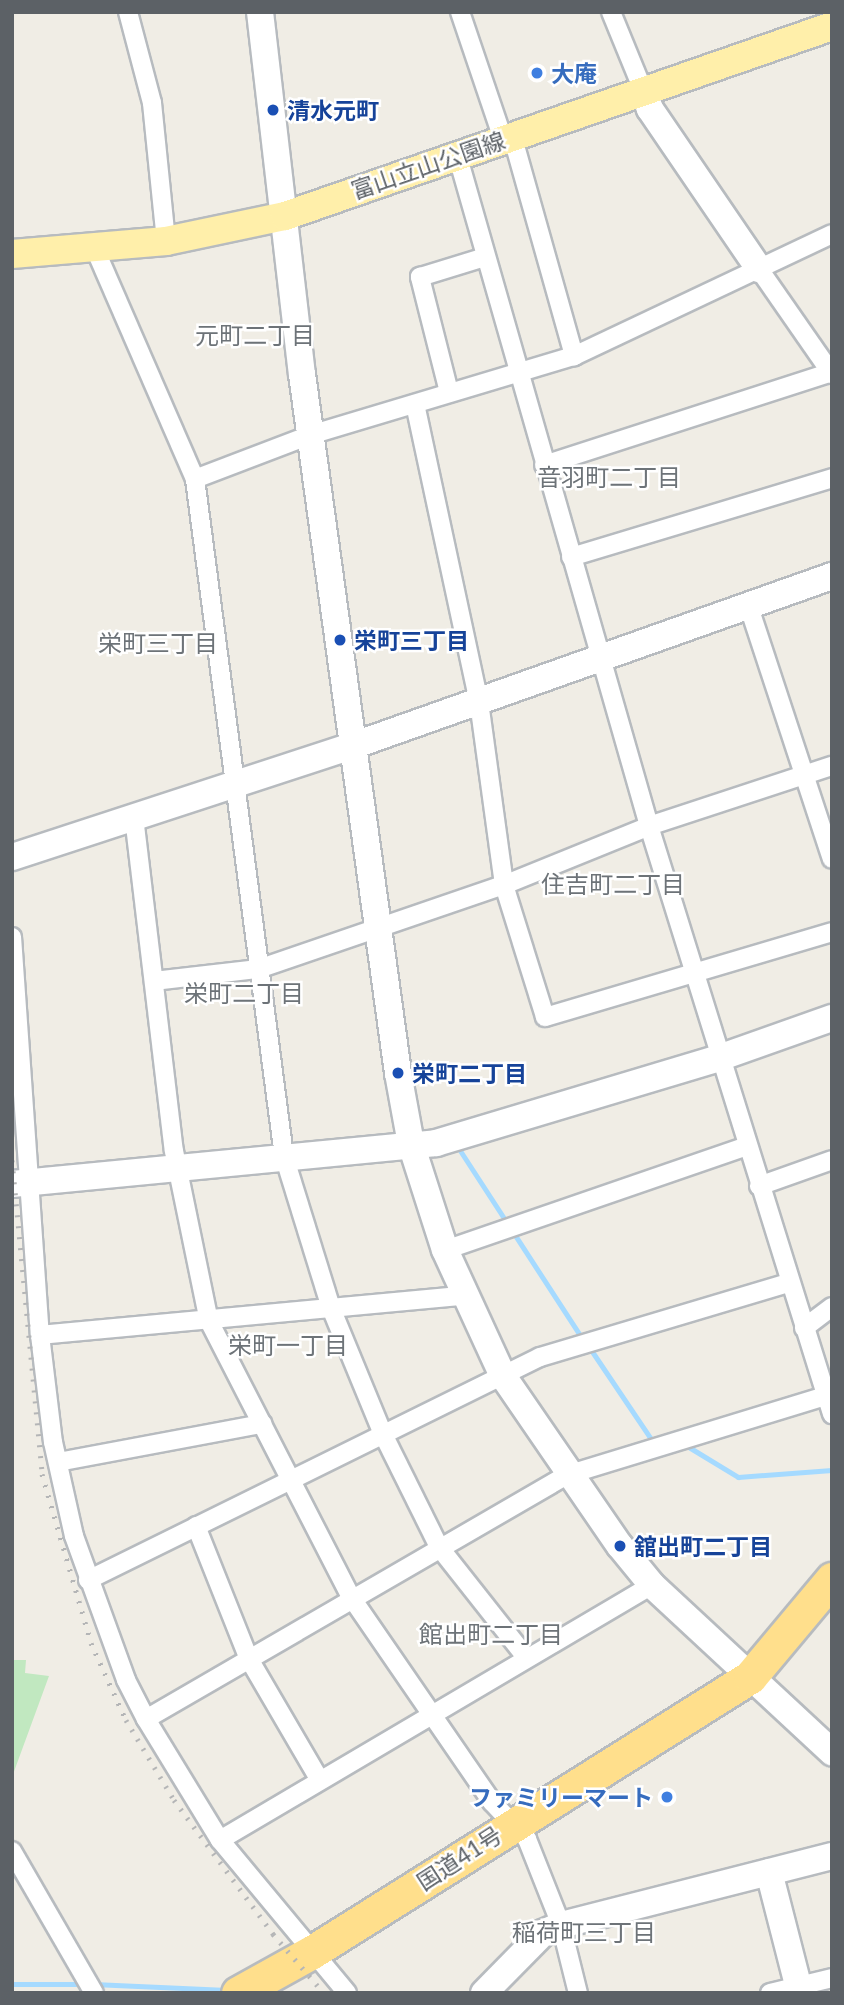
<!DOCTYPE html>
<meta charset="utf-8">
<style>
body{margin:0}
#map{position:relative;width:844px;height:2005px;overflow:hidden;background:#f0ede5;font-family:Lato,"Noto Sans JP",sans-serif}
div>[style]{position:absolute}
.green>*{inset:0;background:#c1e8c0}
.stream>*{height:5px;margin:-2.5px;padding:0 2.5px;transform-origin:2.5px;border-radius:2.5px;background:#a5daff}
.roads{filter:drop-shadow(2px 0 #b7bbbf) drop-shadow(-2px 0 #b7bbbf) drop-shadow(0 2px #b7bbbf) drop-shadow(0 -2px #b7bbbf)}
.street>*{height:18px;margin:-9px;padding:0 9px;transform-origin:9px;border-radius:9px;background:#fff}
.secondary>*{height:26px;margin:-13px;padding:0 13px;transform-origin:13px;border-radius:13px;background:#fff}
.primary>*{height:28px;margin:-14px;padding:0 14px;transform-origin:14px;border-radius:14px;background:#ffefaa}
.highway>*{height:33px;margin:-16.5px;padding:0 16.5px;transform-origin:16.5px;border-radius:16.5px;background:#ffdf8c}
.rail>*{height:5px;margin-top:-2.5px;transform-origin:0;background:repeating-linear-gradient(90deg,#b4b5b6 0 2px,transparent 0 11px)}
.dots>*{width:19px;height:19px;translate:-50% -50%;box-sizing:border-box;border:4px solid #fff;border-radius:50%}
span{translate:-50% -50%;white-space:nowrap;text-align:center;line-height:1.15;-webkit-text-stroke:5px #fff;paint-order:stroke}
.shop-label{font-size:23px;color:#366cbe;font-weight:700}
.left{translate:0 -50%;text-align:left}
.right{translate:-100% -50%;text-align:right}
.transit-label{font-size:23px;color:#164399;font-weight:700}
.street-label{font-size:23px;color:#5c6166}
.neighbourhood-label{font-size:24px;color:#6d7378}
.frame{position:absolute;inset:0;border:14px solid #5c6166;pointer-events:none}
</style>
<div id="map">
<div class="green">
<i style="clip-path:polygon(12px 1660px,26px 1660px,25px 1673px,49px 1676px,12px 1777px)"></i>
</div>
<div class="stream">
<i style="left:459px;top:1149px;width:228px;rotate:57deg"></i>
<i style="left:589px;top:1347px;width:111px;rotate:56deg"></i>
<i style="left:651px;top:1439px;width:9px;rotate:13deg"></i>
<i style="left:687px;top:1446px;width:60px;rotate:31.3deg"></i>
<i style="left:738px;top:1477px;width:94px;rotate:-4.3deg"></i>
<i style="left:12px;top:1984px;width:71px"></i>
<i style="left:93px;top:1984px;width:134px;rotate:2.6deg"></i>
<i style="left:268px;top:1992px;width:14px;rotate:4deg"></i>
</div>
<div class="roads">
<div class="street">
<i style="left:128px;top:12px;width:94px;rotate:75.2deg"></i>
<i style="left:152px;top:103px;width:139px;rotate:84.2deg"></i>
<i style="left:460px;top:12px;width:134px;rotate:71.3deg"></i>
<i style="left:611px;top:12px;width:84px;rotate:67.7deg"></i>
<i style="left:512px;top:135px;width:230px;rotate:74.3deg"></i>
<i style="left:457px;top:154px;width:699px;rotate:74.05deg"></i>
<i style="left:649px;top:826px;width:616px;rotate:72.71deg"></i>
<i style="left:95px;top:249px;width:251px;rotate:66.5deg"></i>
<i style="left:195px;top:479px;width:683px;rotate:82.51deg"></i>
<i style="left:284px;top:1156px;width:159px;rotate:72.8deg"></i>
<i style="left:331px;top:1308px;width:136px;rotate:67.6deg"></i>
<i style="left:383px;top:1434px;width:126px;rotate:63.6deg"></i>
<i style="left:439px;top:1547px;width:140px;rotate:51.7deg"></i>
<i style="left:759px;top:269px;width:128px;rotate:55.2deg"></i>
<i style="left:449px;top:392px;width:119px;rotate:-104.2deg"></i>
<i style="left:420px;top:277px;width:68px;rotate:-17.1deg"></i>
<i style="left:415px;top:404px;width:305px;rotate:77.9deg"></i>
<i style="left:479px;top:702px;width:185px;rotate:82.2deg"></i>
<i style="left:504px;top:885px;width:138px;rotate:72.7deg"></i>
<i style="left:545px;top:1017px;width:299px;rotate:-16.5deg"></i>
<i style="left:544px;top:465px;width:303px;rotate:-17.9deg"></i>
<i style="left:195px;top:479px;width:123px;rotate:-20.9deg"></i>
<i style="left:310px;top:435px;width:276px;rotate:-16.7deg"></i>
<i style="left:574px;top:356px;width:285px;rotate:-25.3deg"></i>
<i style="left:571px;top:557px;width:273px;rotate:-16.8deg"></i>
<i style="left:749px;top:607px;width:265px;rotate:71.8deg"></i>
<i style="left:134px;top:817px;width:336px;rotate:83.2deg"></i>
<i style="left:174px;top:1151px;width:174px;rotate:78.4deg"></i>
<i style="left:209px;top:1321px;width:310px;rotate:62.8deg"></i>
<i style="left:351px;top:1597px;width:249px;rotate:55.5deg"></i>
<i style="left:492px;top:1802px;width:51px;rotate:46.6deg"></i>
<i style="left:527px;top:1839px;width:92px;rotate:68.4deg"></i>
<i style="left:561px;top:1925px;width:70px;rotate:76deg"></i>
<i style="left:12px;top:937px;width:399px;rotate:86deg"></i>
<i style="left:40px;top:1335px;width:108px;rotate:83.1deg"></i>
<i style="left:53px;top:1442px;width:96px;rotate:77.4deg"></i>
<i style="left:74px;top:1536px;width:153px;rotate:70.1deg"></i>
<i style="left:126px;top:1680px;width:44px;rotate:62.9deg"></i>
<i style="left:146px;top:1719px;width:142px;rotate:58.6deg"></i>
<i style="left:220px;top:1840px;width:199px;rotate:50.3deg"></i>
<i style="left:154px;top:981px;width:105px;rotate:-6.6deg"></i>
<i style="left:258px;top:969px;width:260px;rotate:-18.9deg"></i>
<i style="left:504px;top:885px;width:157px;rotate:-22.1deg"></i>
<i style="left:649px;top:826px;width:193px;rotate:-18.2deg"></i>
<i style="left:759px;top:1186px;width:77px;rotate:-19.6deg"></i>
<i style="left:445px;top:1250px;width:319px;rotate:-19deg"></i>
<i style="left:804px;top:1328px;width:35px;rotate:-37deg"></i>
<i style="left:40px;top:1335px;width:426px;rotate:-5.3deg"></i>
<i style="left:58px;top:1462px;width:208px;rotate:-10.6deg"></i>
<i style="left:196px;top:1526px;width:143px;rotate:68.3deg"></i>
<i style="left:249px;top:1659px;width:139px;rotate:59.7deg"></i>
<i style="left:88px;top:1580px;width:504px;rotate:-26.26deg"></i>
<i style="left:540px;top:1357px;width:260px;rotate:-16.6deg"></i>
<i style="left:146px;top:1719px;width:487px;rotate:-30.1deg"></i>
<i style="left:567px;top:1475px;width:271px;rotate:-17deg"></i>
<i style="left:220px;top:1840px;width:502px;rotate:-30.55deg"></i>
<i style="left:12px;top:1851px;width:164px;rotate:60deg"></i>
<i style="left:770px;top:1993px;width:64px;rotate:-13.6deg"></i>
</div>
<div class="secondary">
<i style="left:260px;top:12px;width:364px;rotate:83.4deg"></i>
<i style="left:302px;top:374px;width:706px;rotate:82.18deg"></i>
<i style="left:398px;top:1073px;width:72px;rotate:79.6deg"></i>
<i style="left:411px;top:1144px;width:111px;rotate:72.2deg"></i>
<i style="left:445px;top:1250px;width:139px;rotate:65.3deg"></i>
<i style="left:503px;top:1376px;width:206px;rotate:55.5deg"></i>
<i style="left:620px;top:1546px;width:50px;rotate:50.6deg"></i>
<i style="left:652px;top:1585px;width:246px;rotate:42.9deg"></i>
<i style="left:643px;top:90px;width:20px;rotate:70deg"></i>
<i style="left:650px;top:109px;width:194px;rotate:55.7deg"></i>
<i style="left:12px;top:857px;width:361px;rotate:-18.1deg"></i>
<i style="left:355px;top:745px;width:506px;rotate:-19.51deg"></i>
<i style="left:12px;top:1184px;width:426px;rotate:-5.5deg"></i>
<i style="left:436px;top:1143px;width:295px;rotate:-16.7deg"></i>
<i style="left:719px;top:1058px;width:120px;rotate:-19.5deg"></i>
<i style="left:769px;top:1872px;width:125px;rotate:75.6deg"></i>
<i style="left:484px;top:1993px;width:84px;rotate:-45.5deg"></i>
<i style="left:543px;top:1933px;width:20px;rotate:-24deg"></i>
<i style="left:561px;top:1925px;width:280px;rotate:-14.3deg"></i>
</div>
<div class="primary">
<i style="left:12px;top:254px;width:155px;rotate:-4.8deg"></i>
<i style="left:166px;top:241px;width:122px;rotate:-11.9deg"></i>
<i style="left:285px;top:216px;width:579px;rotate:-19.15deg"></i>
</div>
<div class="highway">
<i style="left:238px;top:1993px;width:85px;rotate:-29deg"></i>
<i style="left:312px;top:1952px;width:517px;rotate:-32.12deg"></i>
<i style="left:750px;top:1677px;width:128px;rotate:-50.1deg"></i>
</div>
</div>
<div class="rail">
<i style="left:12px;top:1160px;width:315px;rotate:84.5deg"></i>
<i style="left:42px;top:1474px;width:176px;rotate:73.8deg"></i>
<i style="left:91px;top:1643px;width:85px;rotate:65.6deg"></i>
<i style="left:126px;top:1720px;width:93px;rotate:59deg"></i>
<i style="left:174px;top:1800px;width:167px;rotate:53.5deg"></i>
<i style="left:273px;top:1934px;width:78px;rotate:49.2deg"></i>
</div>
<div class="dots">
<i style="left:537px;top:73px;background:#3f7fe0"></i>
<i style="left:273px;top:110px;background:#1a4fb4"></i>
<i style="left:340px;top:640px;background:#1a4fb4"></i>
<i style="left:398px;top:1073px;background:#1a4fb4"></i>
<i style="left:620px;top:1546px;background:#1a4fb4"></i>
<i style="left:667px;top:1797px;background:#3f7fe0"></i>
</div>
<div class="shop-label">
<span class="left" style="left:551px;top:73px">大庵</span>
<span class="right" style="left:653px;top:1797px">ファミリーマート</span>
</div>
<div class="transit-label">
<span class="left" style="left:287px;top:110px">清水元町</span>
<span class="left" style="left:354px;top:640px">栄町三丁目</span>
<span class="left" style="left:412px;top:1073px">栄町二丁目</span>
<span class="left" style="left:634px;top:1546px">舘出町二丁目</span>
</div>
<div class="street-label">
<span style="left:428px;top:165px;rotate:-19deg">富山立山公園線</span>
<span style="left:459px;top:1858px;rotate:-33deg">国道41号</span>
</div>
<div class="neighbourhood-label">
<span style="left:255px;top:335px">元町二丁目</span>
<span style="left:609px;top:477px">音羽町二丁目</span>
<span style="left:158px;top:643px">栄町三丁目</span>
<span style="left:613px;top:884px">住吉町二丁目</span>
<span style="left:244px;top:993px">栄町二丁目</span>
<span style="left:288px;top:1345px">栄町一丁目</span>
<span style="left:491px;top:1634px">館出町二丁目</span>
<span style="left:584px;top:1932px">稲荷町三丁目</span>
</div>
<div class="frame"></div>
</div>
